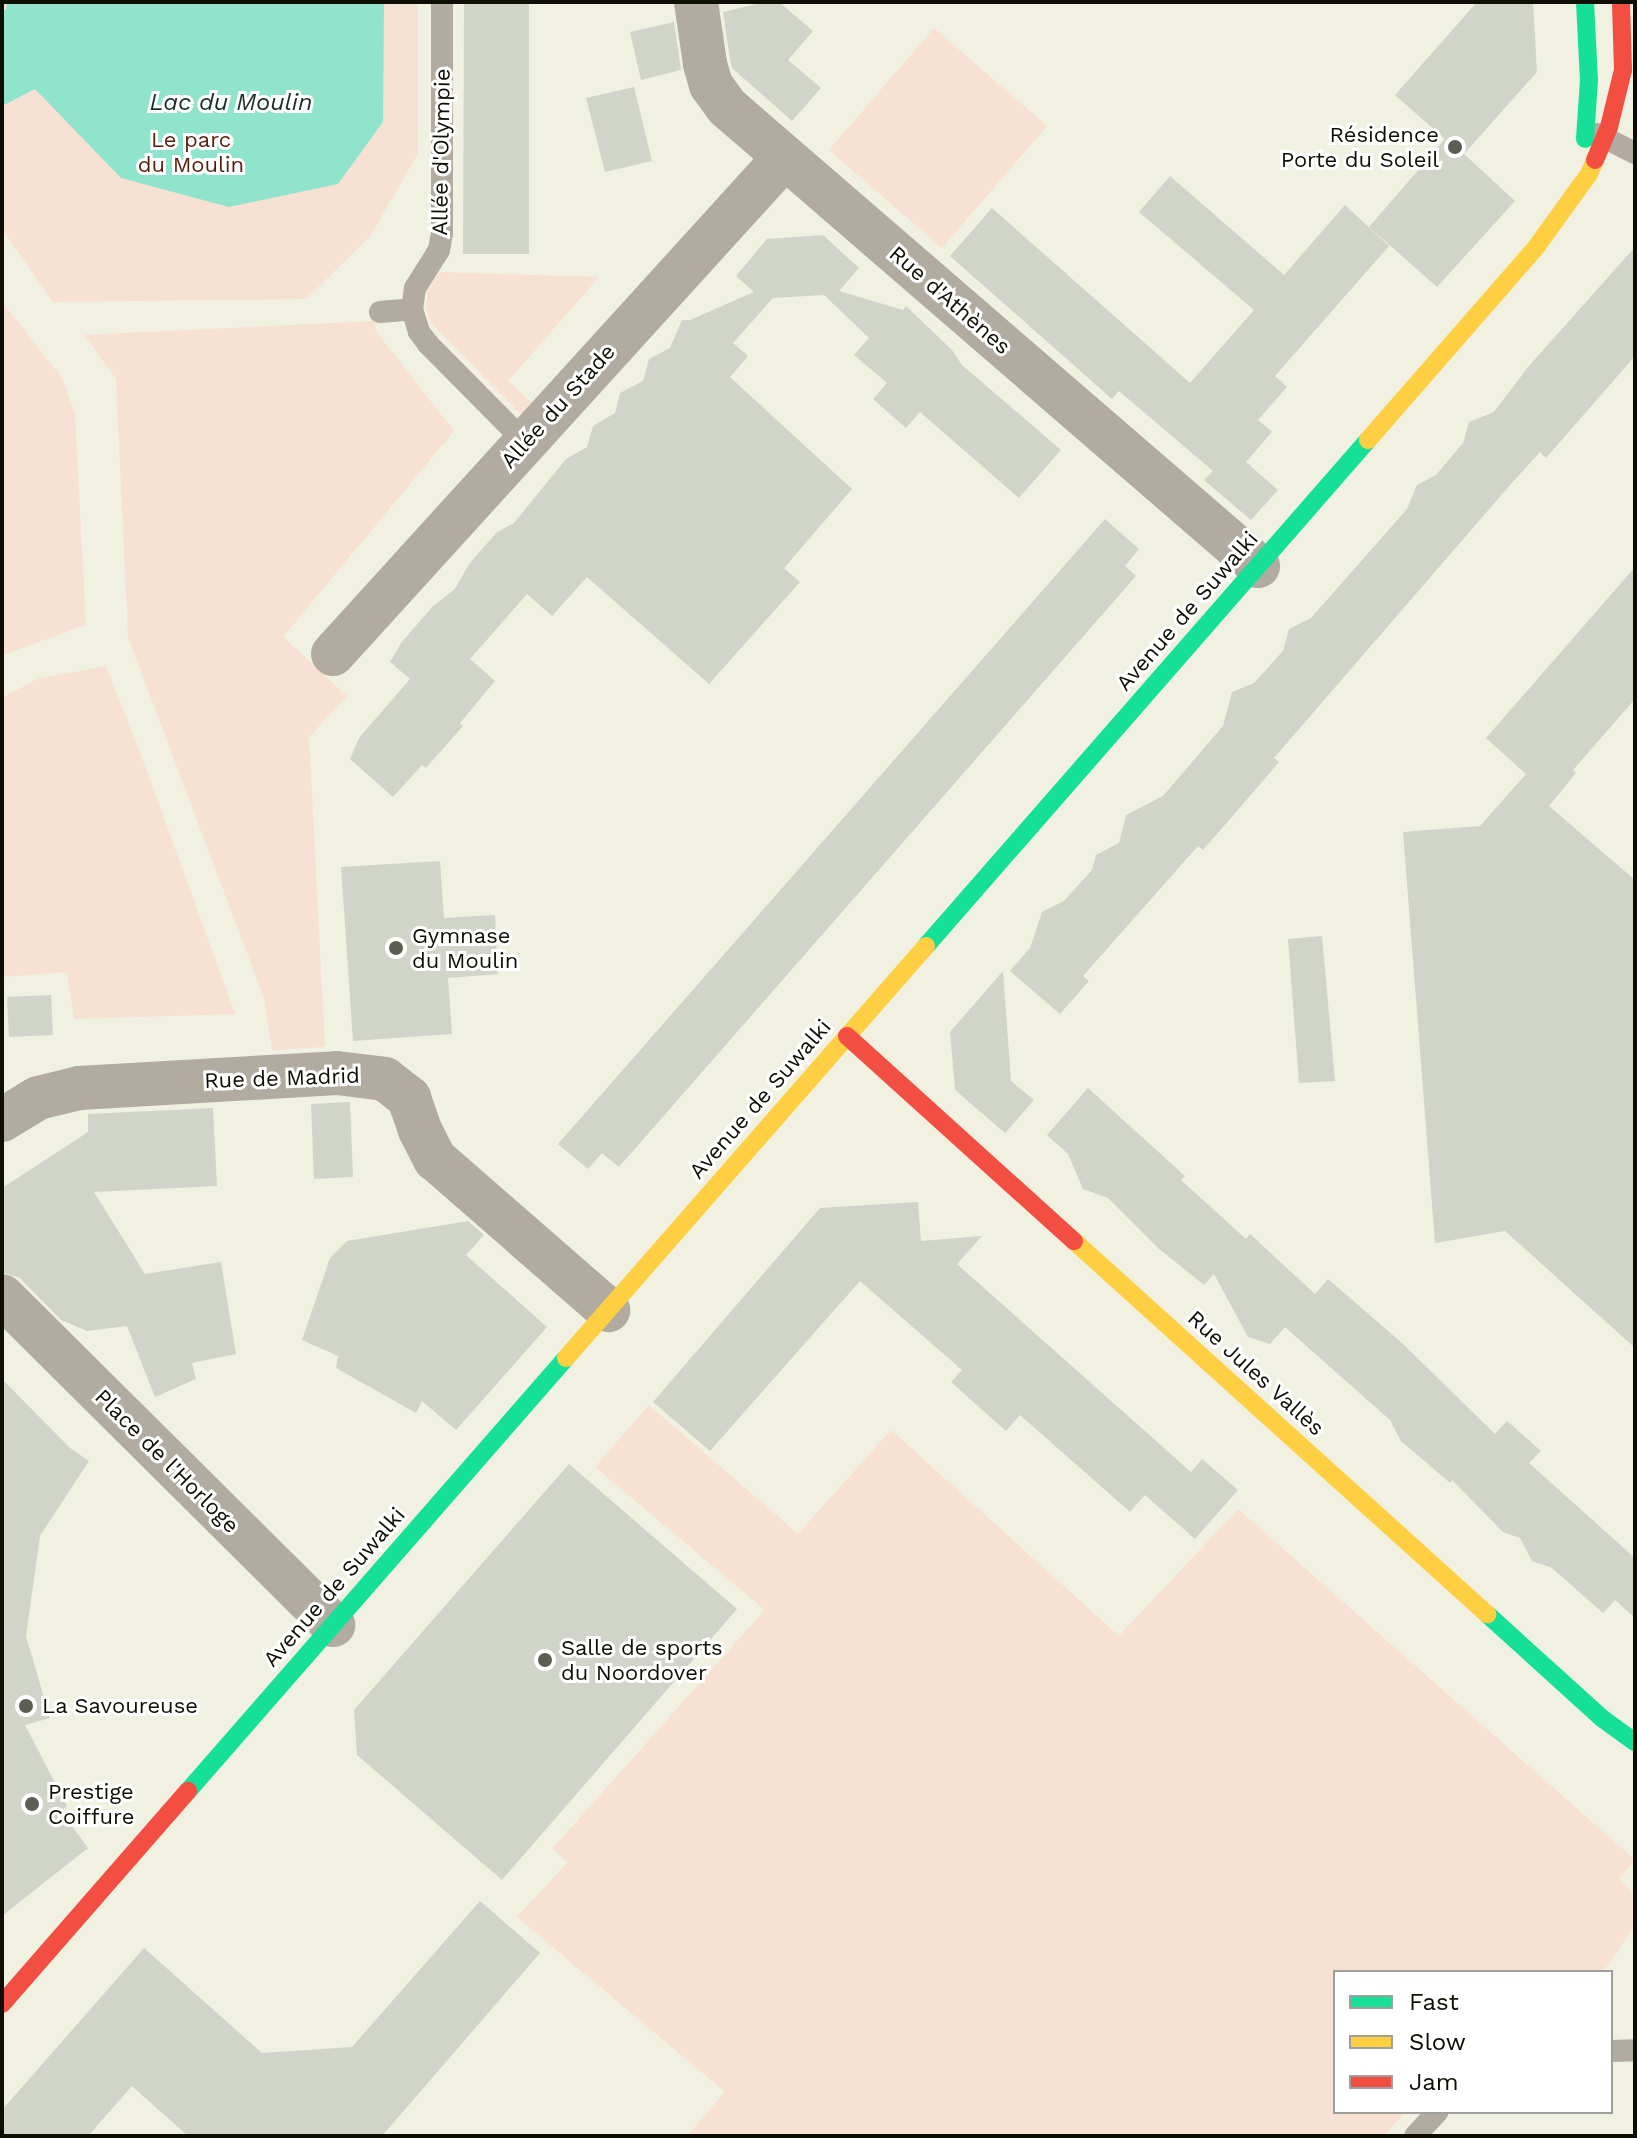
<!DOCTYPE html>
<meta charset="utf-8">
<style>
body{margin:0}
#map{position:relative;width:1637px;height:2138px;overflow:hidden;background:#f0f1e1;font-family:"Work Sans",sans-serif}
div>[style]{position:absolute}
.green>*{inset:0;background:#f7e1d2}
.water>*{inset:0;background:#8fe4cb}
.building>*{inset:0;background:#d1d4c9}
.lane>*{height:22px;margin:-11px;padding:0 11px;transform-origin:11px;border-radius:11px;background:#b2aba0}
.street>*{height:44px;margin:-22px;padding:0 22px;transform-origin:22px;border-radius:22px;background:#b2aba0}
.fast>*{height:18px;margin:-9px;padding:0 9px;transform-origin:9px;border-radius:9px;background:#16e098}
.slow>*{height:18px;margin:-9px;padding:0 9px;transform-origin:9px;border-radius:9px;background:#ffcf43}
.jam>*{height:18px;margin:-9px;padding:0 9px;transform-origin:9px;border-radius:9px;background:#f24e42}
.dots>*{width:22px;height:22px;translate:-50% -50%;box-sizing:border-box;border:4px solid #fff;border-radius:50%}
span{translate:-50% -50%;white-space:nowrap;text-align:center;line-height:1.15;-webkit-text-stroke:6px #fff;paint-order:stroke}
.poi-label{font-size:22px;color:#0e0e05}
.right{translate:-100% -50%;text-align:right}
.left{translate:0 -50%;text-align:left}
.park-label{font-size:22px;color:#571f0b}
.street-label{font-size:22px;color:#0e0e05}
.water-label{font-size:24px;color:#1a2f29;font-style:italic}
.frame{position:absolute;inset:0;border:4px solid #0e0e05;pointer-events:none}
.legend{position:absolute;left:1333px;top:1970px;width:280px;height:144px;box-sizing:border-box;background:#fff;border:2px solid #9f9f9b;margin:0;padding:10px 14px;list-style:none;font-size:24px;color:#0e0e05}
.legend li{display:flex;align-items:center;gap:16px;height:40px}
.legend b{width:40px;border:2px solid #9f9f9b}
</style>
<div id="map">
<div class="green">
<i style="clip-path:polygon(2px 2px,418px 2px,418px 154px,370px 236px,306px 299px,53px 302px,2px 229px)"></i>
<i style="clip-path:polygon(934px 28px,1047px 126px,942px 248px,829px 150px)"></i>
<i style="clip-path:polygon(440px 272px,599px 277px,508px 381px,536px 407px,525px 418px,432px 324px,426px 308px,428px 288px)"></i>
<i style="clip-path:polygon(2px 302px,62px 378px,75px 414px,86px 625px,2px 655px)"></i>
<i style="clip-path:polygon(375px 321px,375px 330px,454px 431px,283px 637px,347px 696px,309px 737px,325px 1047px,272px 1050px,264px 998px,128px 637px,116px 379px,84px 335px)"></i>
<i style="clip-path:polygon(106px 666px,144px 763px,235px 1014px,74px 1019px,67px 972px,2px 977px,2px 698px,37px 679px)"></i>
<i style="clip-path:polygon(649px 1405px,798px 1534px,891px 1430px,1119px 1636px,1238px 1509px,1635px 1860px,1619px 1879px,1635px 1896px,1635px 1925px,1603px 1972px,1335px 1972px,1335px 2112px,1405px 2112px,1384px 2136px,687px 2136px,725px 2092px,517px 1917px,568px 1862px,552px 1849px,765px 1610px,595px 1467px)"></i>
</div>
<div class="water">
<i style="clip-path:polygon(6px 2px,384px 2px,383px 122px,338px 184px,229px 207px,121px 178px,35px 89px,2px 106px,2px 12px,7px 8px)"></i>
</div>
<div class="building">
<i style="clip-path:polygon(464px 2px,529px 2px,529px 254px,463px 254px)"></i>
<i style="clip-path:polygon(765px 2px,779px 2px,813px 31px,788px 60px,821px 88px,792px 121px,732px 68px,730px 59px,723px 12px)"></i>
<i style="clip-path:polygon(1477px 2px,1533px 2px,1537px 72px,1464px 154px,1515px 201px,1437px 287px,1369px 227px,1445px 139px,1395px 95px)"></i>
<i style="clip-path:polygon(674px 22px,681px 70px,641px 80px,630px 32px)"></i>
<i style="clip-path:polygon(634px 87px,652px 161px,605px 172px,586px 98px)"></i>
<i style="clip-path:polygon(1170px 176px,1284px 275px,1345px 205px,1389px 246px,1275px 376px,1287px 387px,1258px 420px,1272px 432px,1246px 462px,1278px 490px,1251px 520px,1204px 480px,1213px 471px,1119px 391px,1112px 399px,950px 256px,992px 208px,1190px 383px,1254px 310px,1139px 212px)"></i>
<i style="clip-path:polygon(823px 235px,859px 268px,839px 291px,903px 310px,906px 306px,952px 350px,962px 365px,1061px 450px,1019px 498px,920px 412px,906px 428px,873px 399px,887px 383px,854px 355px,869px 338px,824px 295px,773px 298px,733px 343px,748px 356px,730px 377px,852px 489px,784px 568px,800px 582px,709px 684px,587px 577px,552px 616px,527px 594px,470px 659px,495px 681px,460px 723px,463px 726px,426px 768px,422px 765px,393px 797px,350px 759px,359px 738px,410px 679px,390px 662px,401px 643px,433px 606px,455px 589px,469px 564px,497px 532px,514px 523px,566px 459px,587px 447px,593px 426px,615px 413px,620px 393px,643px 381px,649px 359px,670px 348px,682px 320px,690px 320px,754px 292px,736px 276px,767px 239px)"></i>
<i style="clip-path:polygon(1635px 247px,1635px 356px,1546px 458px,1540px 452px,1510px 485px,1274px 758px,1279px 762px,1230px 819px,1203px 850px,1198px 846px,1083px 976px,1089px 981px,1060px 1014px,1010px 971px,1030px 948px,1042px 912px,1064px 901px,1092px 870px,1096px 855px,1119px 843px,1126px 815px,1163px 796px,1223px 726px,1232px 692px,1254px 683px,1283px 651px,1289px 629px,1311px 618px,1407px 509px,1417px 485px,1436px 475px,1463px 443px,1469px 422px,1494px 412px,1528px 367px)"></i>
<i style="clip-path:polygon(1105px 519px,1139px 549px,1125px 566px,1136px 576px,619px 1167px,602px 1153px,588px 1169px,558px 1144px)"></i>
<i style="clip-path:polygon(1635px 567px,1635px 699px,1573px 770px,1576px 773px,1549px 806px,1635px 880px,1635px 1348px,1505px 1231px,1435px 1243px,1403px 832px,1480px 826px,1526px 774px,1486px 738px)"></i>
<i style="clip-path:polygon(440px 861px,444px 918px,495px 915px,498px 974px,448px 978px,452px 1034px,353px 1041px,341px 867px)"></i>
<i style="clip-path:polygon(1322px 936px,1335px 1081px,1299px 1083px,1288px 939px)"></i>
<i style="clip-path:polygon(1003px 971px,1011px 1081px,1034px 1100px,1005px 1133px,955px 1090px,950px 1032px)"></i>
<i style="clip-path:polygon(51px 995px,53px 1035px,9px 1037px,7px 997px)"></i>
<i style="clip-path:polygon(1088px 1088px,1185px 1176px,1181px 1180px,1246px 1239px,1250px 1234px,1315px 1294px,1328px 1279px,1402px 1343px,1495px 1434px,1507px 1421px,1541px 1451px,1529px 1463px,1635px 1558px,1635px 1618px,1615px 1600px,1603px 1613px,1552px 1568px,1532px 1561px,1520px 1538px,1503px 1532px,1452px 1480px,1450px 1483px,1401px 1441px,1390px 1420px,1285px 1327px,1270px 1344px,1248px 1337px,1214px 1274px,1204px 1285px,1158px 1248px,1108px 1198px,1083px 1189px,1068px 1154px,1047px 1135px)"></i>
<i style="clip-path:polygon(350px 1102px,353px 1177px,314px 1179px,311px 1104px)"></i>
<i style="clip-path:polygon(213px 1108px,217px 1186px,94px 1192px,145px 1274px,221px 1262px,236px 1354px,192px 1363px,196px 1379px,155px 1397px,127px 1326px,87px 1331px,61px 1320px,20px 1278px,2px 1272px,2px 1188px,88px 1132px,88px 1114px)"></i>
<i style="clip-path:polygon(918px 1202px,921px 1241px,982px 1236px,957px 1264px,1191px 1472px,1202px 1459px,1238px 1490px,1195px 1539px,1145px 1495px,1130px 1512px,1020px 1415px,1006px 1431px,951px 1382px,962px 1370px,860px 1281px,710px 1451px,653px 1402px,820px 1208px)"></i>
<i style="clip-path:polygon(468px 1221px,484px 1235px,466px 1255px,547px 1327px,456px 1430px,422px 1401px,416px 1413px,336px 1368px,338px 1356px,302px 1340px,330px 1258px,347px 1241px)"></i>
<i style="clip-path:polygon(2px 1379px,70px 1448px,89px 1461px,40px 1536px,26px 1636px,50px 1718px,25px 1725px,67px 1806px,61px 1811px,88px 1848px,2px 1916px)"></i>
<i style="clip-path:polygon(569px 1464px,737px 1609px,502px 1880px,357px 1755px,354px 1710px)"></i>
<i style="clip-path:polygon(480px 1901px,540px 1953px,382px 2136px,188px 2136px,132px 2086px,88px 2136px,2px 2136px,2px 2110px,144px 1948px,262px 2053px,352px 2047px)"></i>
</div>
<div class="lane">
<i style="left:442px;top:2px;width:231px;rotate:90deg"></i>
<i style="left:442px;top:233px;width:17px;rotate:100deg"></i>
<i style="left:439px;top:250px;width:45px;rotate:122.3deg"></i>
<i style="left:415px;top:288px;width:21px;rotate:98deg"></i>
<i style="left:412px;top:309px;width:24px;rotate:73deg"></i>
<i style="left:419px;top:332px;width:15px;rotate:53deg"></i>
<i style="left:428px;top:344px;width:138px;rotate:45.3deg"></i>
<i style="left:1597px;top:134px;width:42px;rotate:26.6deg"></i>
<i style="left:380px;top:312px;width:32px;rotate:-5deg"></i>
<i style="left:1611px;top:2051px;width:24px;rotate:-2deg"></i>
<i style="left:1415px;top:2136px;width:33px;rotate:-47deg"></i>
</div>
<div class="street">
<i style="left:696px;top:2px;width:63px;rotate:81.7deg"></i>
<i style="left:705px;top:64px;width:22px;rotate:74deg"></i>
<i style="left:711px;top:85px;width:27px;rotate:54deg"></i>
<i style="left:727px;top:107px;width:702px;rotate:40.84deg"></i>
<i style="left:333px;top:654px;width:670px;rotate:-47.72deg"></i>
<i style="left:2px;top:1120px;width:42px;rotate:-31.4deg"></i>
<i style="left:38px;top:1098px;width:42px;rotate:-13.7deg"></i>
<i style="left:79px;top:1088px;width:258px;rotate:-3.3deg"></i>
<i style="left:337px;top:1073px;width:48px;rotate:7.1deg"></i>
<i style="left:385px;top:1079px;width:31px;rotate:38deg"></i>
<i style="left:409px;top:1098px;width:34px;rotate:71deg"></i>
<i style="left:420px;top:1130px;width:33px;rotate:63deg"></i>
<i style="left:435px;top:1159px;width:230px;rotate:41.1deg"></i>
<i style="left:2px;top:1296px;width:467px;rotate:44.8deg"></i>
</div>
<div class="fast">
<i style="left:1585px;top:2px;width:78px;rotate:87.1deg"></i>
<i style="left:1589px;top:80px;width:59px;rotate:93.9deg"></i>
<i style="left:926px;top:946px;width:672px;rotate:-48.86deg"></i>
<i style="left:1487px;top:1614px;width:156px;rotate:42.2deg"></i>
<i style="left:1603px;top:1719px;width:39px;rotate:36deg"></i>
<i style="left:188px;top:1791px;width:575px;rotate:-48.88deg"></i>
</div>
<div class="slow">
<i style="left:1368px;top:440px;width:257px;rotate:-48.9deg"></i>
<i style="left:1537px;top:246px;width:89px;rotate:-54.2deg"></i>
<i style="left:1589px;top:174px;width:15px;rotate:-67deg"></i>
<i style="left:1074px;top:1241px;width:557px;rotate:42.09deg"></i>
<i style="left:566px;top:1358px;width:547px;rotate:-48.85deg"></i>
</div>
<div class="jam">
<i style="left:1595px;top:160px;width:36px;rotate:-67deg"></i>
<i style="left:1609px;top:127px;width:59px;rotate:-76.2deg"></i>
<i style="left:1623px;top:70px;width:68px;rotate:-91.7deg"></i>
<i style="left:847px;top:1036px;width:306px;rotate:42.1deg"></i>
<i style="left:2px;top:2004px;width:283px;rotate:-48.9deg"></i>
</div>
<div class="dots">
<i style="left:1455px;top:147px;background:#5d5d52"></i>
<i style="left:396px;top:948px;background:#5d5d52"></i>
<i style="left:545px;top:1660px;background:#5d5d52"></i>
<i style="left:26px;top:1706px;background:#5d5d52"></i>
<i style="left:32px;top:1804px;background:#5d5d52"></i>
</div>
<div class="poi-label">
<span class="right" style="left:1439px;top:147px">Résidence<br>Porte du Soleil</span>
<span class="left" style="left:412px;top:948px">Gymnase<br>du Moulin</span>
<span class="left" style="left:561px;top:1660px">Salle de sports<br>du Noordover</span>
<span class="left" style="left:42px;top:1706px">La Savoureuse</span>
<span class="left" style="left:48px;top:1804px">Prestige<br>Coiffure</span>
</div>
<div class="park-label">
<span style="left:191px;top:152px">Le parc<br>du Moulin</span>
</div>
<div class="street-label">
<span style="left:441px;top:152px;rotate:-89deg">Allée d'Olympie</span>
<span style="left:950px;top:300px;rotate:41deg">Rue d'Athènes</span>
<span style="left:558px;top:406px;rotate:-48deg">Allée du Stade</span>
<span style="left:1187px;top:611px;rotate:-49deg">Avenue de Suwalki</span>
<span style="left:282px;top:1078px;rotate:-2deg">Rue de Madrid</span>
<span style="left:760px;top:1099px;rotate:-49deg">Avenue de Suwalki</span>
<span style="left:1256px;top:1373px;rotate:42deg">Rue Jules Vallès</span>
<span style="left:167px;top:1461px;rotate:45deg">Place de l'Horloge</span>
<span style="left:334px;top:1587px;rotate:-49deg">Avenue de Suwalki</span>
</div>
<div class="water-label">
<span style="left:231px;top:103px">Lac du Moulin</span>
</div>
<div class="frame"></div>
<ul class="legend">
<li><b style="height:10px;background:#16e098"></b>Fast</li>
<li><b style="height:10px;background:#ffcf43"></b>Slow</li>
<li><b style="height:10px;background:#f24e42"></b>Jam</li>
</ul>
</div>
